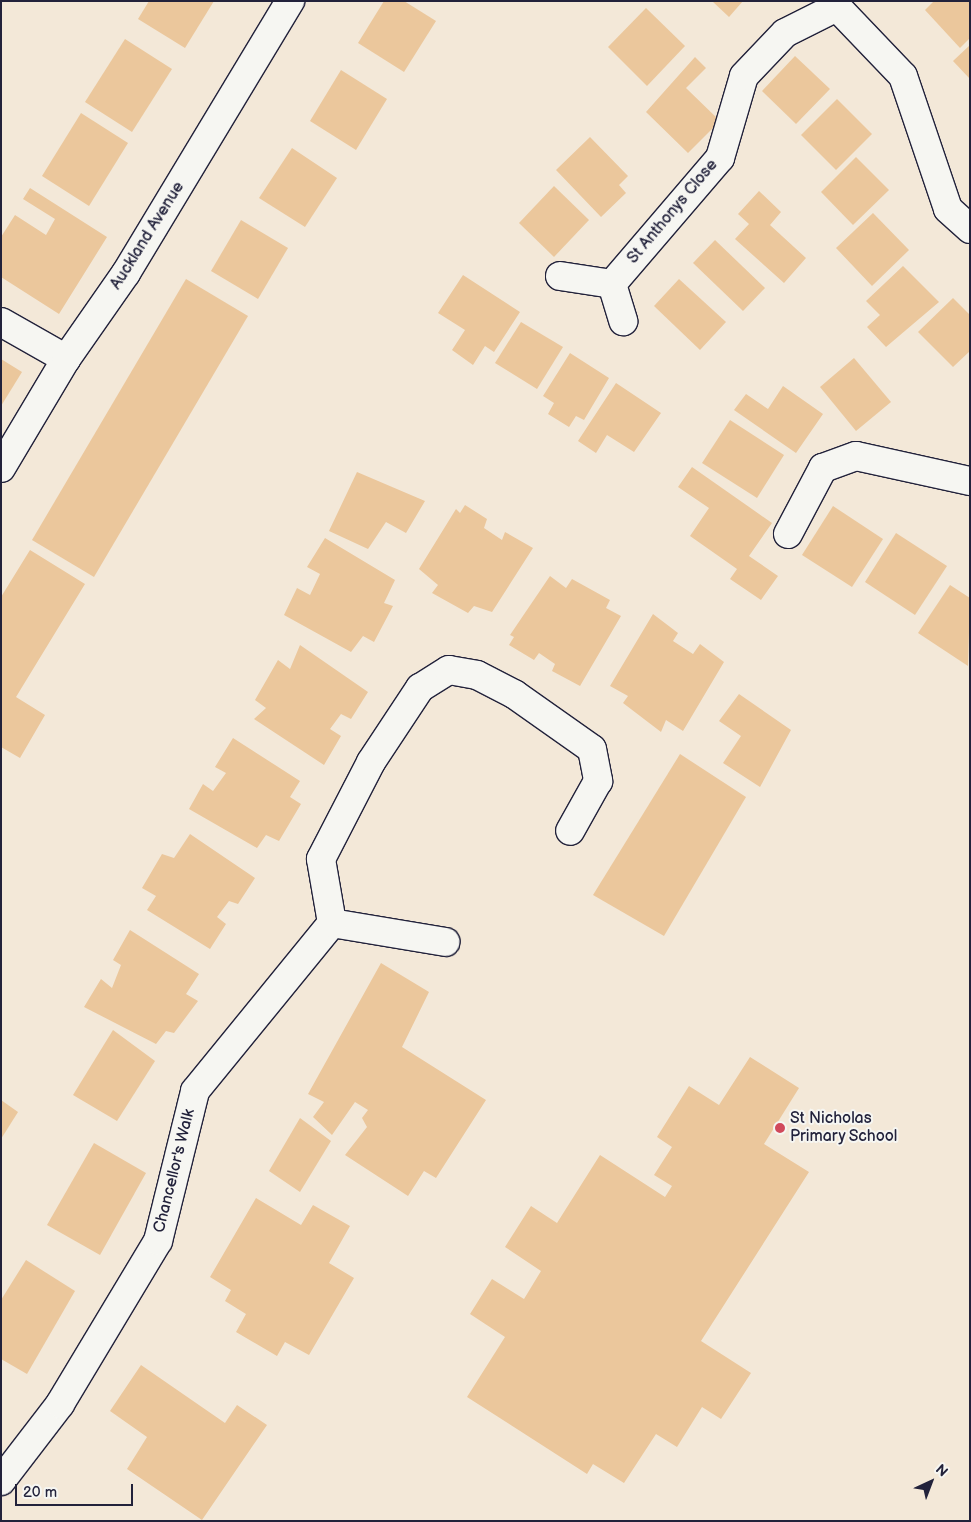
<!DOCTYPE html>
<style>
body{margin:0}
#map{position:relative;width:971px;height:1522px;overflow:hidden;background:#f3e8d8;font-family:"Balsamiq Sans",sans-serif}
div>[style]{position:absolute}
.building>*{inset:0;background:#ebc79c}
.roads{filter:drop-shadow(1px 0 #22223b) drop-shadow(-1px 0 #22223b) drop-shadow(0 1px #22223b) drop-shadow(0 -1px #22223b)}
.street>*{height:28px;margin:-14px;padding:0 14px;transform-origin:14px;border-radius:14px;background:#f6f6f2}
.dots>*{width:14px;height:14px;translate:-50% -50%;box-sizing:border-box;border:2px solid #f6f6f2;border-radius:50%}
span{translate:-50% -50%;white-space:nowrap;text-align:center;line-height:1.15;-webkit-text-stroke:4px #f6f6f2;paint-order:stroke}
.street-label{font-size:16px;color:#22223b}
.poi-label{font-size:16px;color:#22223b}
.left{translate:0 -50%;text-align:left}
.frame{position:absolute;inset:0;border:2px solid #22223b;pointer-events:none}
.north{position:absolute;left:906px;top:1457px;width:50px;height:50px;-webkit-text-stroke:4px #f6f6f2;paint-order:stroke;rotate:43deg;font-size:14px;font-weight:700;line-height:20px;text-align:center;color:#22223b}
.north::after{content:'';display:block;margin:auto;width:18px;height:22px;background:#22223b;clip-path:polygon(50% 0,100% 100%,50% 72%,0 100%)}
.scale{position:absolute;left:15px;top:1484px;width:118px;height:22px;box-sizing:border-box;border:2px solid #22223b;border-top:0;padding-left:6px;font-size:15px;line-height:18px;white-space:nowrap;color:#22223b;-webkit-text-stroke:4px #f6f6f2;paint-order:stroke}
</style>
<div id="map">
<div class="building">
<i style="clip-path:polygon(149px 1px,214px 1px,185px 48px,138px 19px)"></i>
<i style="clip-path:polygon(384px 1px,404px 1px,436px 21px,404px 72px,358px 43px)"></i>
<i style="clip-path:polygon(712px 1px,743px 1px,729px 17px)"></i>
<i style="clip-path:polygon(934px 1px,970px 1px,970px 38px,960px 48px,925px 10px)"></i>
<i style="clip-path:polygon(646px 8px,685px 46px,647px 86px,608px 47px)"></i>
<i style="clip-path:polygon(125px 39px,172px 69px,132px 132px,85px 102px)"></i>
<i style="clip-path:polygon(970px 45px,970px 79px,953px 61px)"></i>
<i style="clip-path:polygon(795px 56px,830px 89px,796px 124px,762px 91px)"></i>
<i style="clip-path:polygon(695px 57px,706px 68px,686px 88px,720px 121px,688px 153px,646px 112px)"></i>
<i style="clip-path:polygon(341px 70px,387px 99px,356px 150px,310px 121px)"></i>
<i style="clip-path:polygon(837px 99px,872px 134px,836px 170px,801px 135px)"></i>
<i style="clip-path:polygon(81px 113px,128px 143px,89px 206px,42px 176px)"></i>
<i style="clip-path:polygon(590px 137px,628px 176px,619px 185px,626px 193px,601px 217px,556px 170px)"></i>
<i style="clip-path:polygon(292px 148px,337px 178px,305px 227px,259px 198px)"></i>
<i style="clip-path:polygon(856px 157px,889px 190px,853px 225px,821px 192px)"></i>
<i style="clip-path:polygon(554px 186px,589px 220px,554px 257px,519px 223px)"></i>
<i style="clip-path:polygon(30px 188px,107px 237px,59px 314px,1px 277px,1px 237px,15px 215px,46px 235px,55px 219px,23px 199px)"></i>
<i style="clip-path:polygon(759px 191px,781px 212px,770px 225px,806px 258px,784px 283px,735px 239px,749px 224px,738px 214px)"></i>
<i style="clip-path:polygon(873px 213px,909px 250px,872px 286px,836px 248px)"></i>
<i style="clip-path:polygon(241px 220px,288px 248px,258px 299px,211px 271px)"></i>
<i style="clip-path:polygon(715px 240px,765px 288px,743px 311px,693px 263px)"></i>
<i style="clip-path:polygon(903px 266px,939px 302px,886px 347px,867px 327px,880px 315px,866px 301px)"></i>
<i style="clip-path:polygon(463px 275px,520px 312px,494px 352px,485px 346px,473px 365px,452px 350px,465px 330px,438px 313px)"></i>
<i style="clip-path:polygon(186px 279px,248px 316px,94px 577px,32px 540px)"></i>
<i style="clip-path:polygon(679px 279px,726px 322px,700px 350px,654px 306px)"></i>
<i style="clip-path:polygon(953px 298px,970px 315px,970px 351px,953px 367px,918px 332px)"></i>
<i style="clip-path:polygon(521px 322px,563px 347px,537px 389px,495px 363px)"></i>
<i style="clip-path:polygon(570px 353px,609px 378px,584px 420px,576px 416px,569px 427px,548px 414px,554px 403px,543px 396px)"></i>
<i style="clip-path:polygon(854px 358px,891px 402px,856px 431px,820px 387px)"></i>
<i style="clip-path:polygon(1px 359px,22px 372px,1px 406px)"></i>
<i style="clip-path:polygon(616px 383px,661px 413px,634px 452px,607px 435px,596px 453px,578px 441px)"></i>
<i style="clip-path:polygon(783px 386px,823px 414px,796px 453px,734px 410px,746px 394px,768px 409px)"></i>
<i style="clip-path:polygon(730px 420px,784px 455px,757px 498px,702px 463px)"></i>
<i style="clip-path:polygon(692px 467px,772px 523px,749px 556px,778px 576px,761px 600px,730px 579px,737px 569px,690px 536px,709px 508px,678px 487px)"></i>
<i style="clip-path:polygon(357px 472px,425px 501px,406px 533px,386px 522px,368px 549px,329px 531px)"></i>
<i style="clip-path:polygon(465px 505px,487px 519px,484px 528px,502px 540px,505px 532px,533px 548px,492px 612px,474px 606px,468px 613px,432px 593px,438px 585px,419px 569px,456px 509px,460px 513px)"></i>
<i style="clip-path:polygon(833px 506px,883px 539px,852px 587px,802px 555px)"></i>
<i style="clip-path:polygon(896px 533px,947px 566px,915px 615px,865px 582px)"></i>
<i style="clip-path:polygon(325px 538px,395px 580px,384px 603px,393px 606px,374px 642px,363px 636px,351px 652px,284px 615px,297px 588px,310px 595px,320px 574px,307px 567px)"></i>
<i style="clip-path:polygon(30px 550px,85px 584px,16px 697px,45px 715px,20px 758px,1px 747px,1px 597px)"></i>
<i style="clip-path:polygon(550px 576px,566px 588px,572px 579px,610px 600px,606px 608px,621px 616px,580px 686px,552px 671px,555px 664px,539px 653px,534px 660px,509px 645px,514px 637px,510px 635px)"></i>
<i style="clip-path:polygon(950px 585px,970px 598px,968px 666px,918px 633px)"></i>
<i style="clip-path:polygon(653px 614px,678px 633px,673px 641px,693px 654px,700px 644px,724px 662px,683px 731px,666px 720px,661px 732px,623px 703px,628px 696px,610px 686px)"></i>
<i style="clip-path:polygon(300px 645px,368px 692px,351px 719px,341px 714px,330px 729px,341px 736px,324px 765px,254px 719px,266px 708px,255px 700px,278px 660px,290px 669px)"></i>
<i style="clip-path:polygon(739px 694px,791px 730px,760px 787px,723px 763px,741px 736px,719px 721px)"></i>
<i style="clip-path:polygon(233px 738px,300px 781px,290px 797px,301px 804px,279px 841px,266px 835px,257px 848px,189px 809px,203px 784px,213px 791px,226px 773px,215px 767px)"></i>
<i style="clip-path:polygon(680px 754px,746px 797px,664px 936px,593px 895px)"></i>
<i style="clip-path:polygon(190px 834px,255px 878px,238px 904px,229px 901px,217px 917px,226px 924px,210px 949px,147px 910px,156px 896px,142px 888px,162px 854px,174px 858px)"></i>
<i style="clip-path:polygon(130px 930px,199px 974px,186px 994px,198px 1001px,174px 1033px,166px 1031px,156px 1044px,84px 1007px,101px 979px,112px 988px,121px 965px,113px 960px)"></i>
<i style="clip-path:polygon(381px 963px,429px 992px,402px 1047px,486px 1100px,436px 1178px,424px 1171px,408px 1196px,345px 1155px,367px 1127px,362px 1118px,368px 1110px,355px 1102px,332px 1135px,313px 1117px,324px 1102px,308px 1094px)"></i>
<i style="clip-path:polygon(113px 1030px,155px 1061px,117px 1121px,73px 1095px)"></i>
<i style="clip-path:polygon(750px 1057px,799px 1088px,764px 1144px,809px 1172px,701px 1341px,751px 1373px,721px 1419px,702px 1407px,677px 1447px,656px 1434px,624px 1483px,593px 1464px,587px 1474px,467px 1397px,505px 1337px,470px 1314px,492px 1279px,524px 1299px,541px 1271px,505px 1247px,531px 1206px,557px 1223px,600px 1155px,665px 1197px,672px 1186px,654px 1175px,672px 1147px,657px 1137px,689px 1086px,719px 1105px)"></i>
<i style="clip-path:polygon(1px 1100px,18px 1112px,1px 1139px)"></i>
<i style="clip-path:polygon(300px 1118px,331px 1141px,300px 1192px,269px 1171px)"></i>
<i style="clip-path:polygon(94px 1143px,146px 1173px,100px 1255px,47px 1225px)"></i>
<i style="clip-path:polygon(256px 1198px,301px 1225px,313px 1205px,350px 1226px,329px 1263px,354px 1278px,309px 1355px,285px 1342px,277px 1356px,236px 1332px,246px 1314px,225px 1301px,231px 1290px,210px 1277px)"></i>
<i style="clip-path:polygon(26px 1260px,75px 1291px,27px 1374px,1px 1359px,1px 1300px)"></i>
<i style="clip-path:polygon(141px 1365px,225px 1423px,237px 1405px,267px 1425px,202px 1520px,127px 1469px,147px 1437px,110px 1411px)"></i>
</div>
<div class="roads">
<div class="street">
<i style="left:560px;top:276px;width:53px;rotate:8.7deg"></i>
<i style="left:612px;top:284px;width:39px;rotate:73deg"></i>
<i style="left:612px;top:284px;width:166px;rotate:-49.4deg"></i>
<i style="left:720px;top:158px;width:85px;rotate:-73.7deg"></i>
<i style="left:744px;top:76px;width:59px;rotate:-46.4deg"></i>
<i style="left:785px;top:33px;width:58px;rotate:-26.6deg"></i>
<i style="left:837px;top:7px;width:95px;rotate:46.3deg"></i>
<i style="left:903px;top:76px;width:140px;rotate:71.3deg"></i>
<i style="left:948px;top:209px;width:30px;rotate:42deg"></i>
<i style="left:1px;top:322px;width:75px;rotate:29.6deg"></i>
<i style="left:1px;top:468px;width:127px;rotate:-59.2deg"></i>
<i style="left:66px;top:359px;width:105px;rotate:-55.1deg"></i>
<i style="left:126px;top:273px;width:318px;rotate:-58.9deg"></i>
<i style="left:788px;top:534px;width:75px;rotate:-62.1deg"></i>
<i style="left:823px;top:468px;width:35px;rotate:-20deg"></i>
<i style="left:856px;top:456px;width:117px;rotate:12.4deg"></i>
<i style="left:332px;top:923px;width:115px;rotate:9.5deg"></i>
<i style="left:1px;top:1481px;width:97px;rotate:-52.5deg"></i>
<i style="left:60px;top:1404px;width:190px;rotate:-59deg"></i>
<i style="left:158px;top:1241px;width:154px;rotate:-76.1deg"></i>
<i style="left:195px;top:1091px;width:217px;rotate:-50.8deg"></i>
<i style="left:332px;top:923px;width:65px;rotate:-99.8deg"></i>
<i style="left:321px;top:859px;width:109px;rotate:-62.7deg"></i>
<i style="left:371px;top:762px;width:89px;rotate:-56.5deg"></i>
<i style="left:420px;top:688px;width:34px;rotate:-32deg"></i>
<i style="left:449px;top:670px;width:28px;rotate:10deg"></i>
<i style="left:477px;top:675px;width:42px;rotate:27.2deg"></i>
<i style="left:514px;top:694px;width:95px;rotate:35.2deg"></i>
<i style="left:592px;top:749px;width:33px;rotate:79deg"></i>
<i style="left:598px;top:781px;width:57px;rotate:119.2deg"></i>
</div>
</div>
<div class="dots">
<i style="left:780px;top:1128px;background:#d1495b"></i>
</div>
<div class="street-label">
<span style="left:673px;top:212px;rotate:-50deg">St Anthonys Close</span>
<span style="left:148px;top:236px;rotate:-58deg">Auckland Avenue</span>
<span style="left:175px;top:1171px;rotate:-76deg">Chancellor's Walk</span>
</div>
<div class="poi-label">
<span class="left" style="left:790px;top:1128px">St Nicholas<br>Primary School</span>
</div>
<div class="frame"></div>
<div class="north">N</div>
<div class="scale">20 m</div>
</div>
